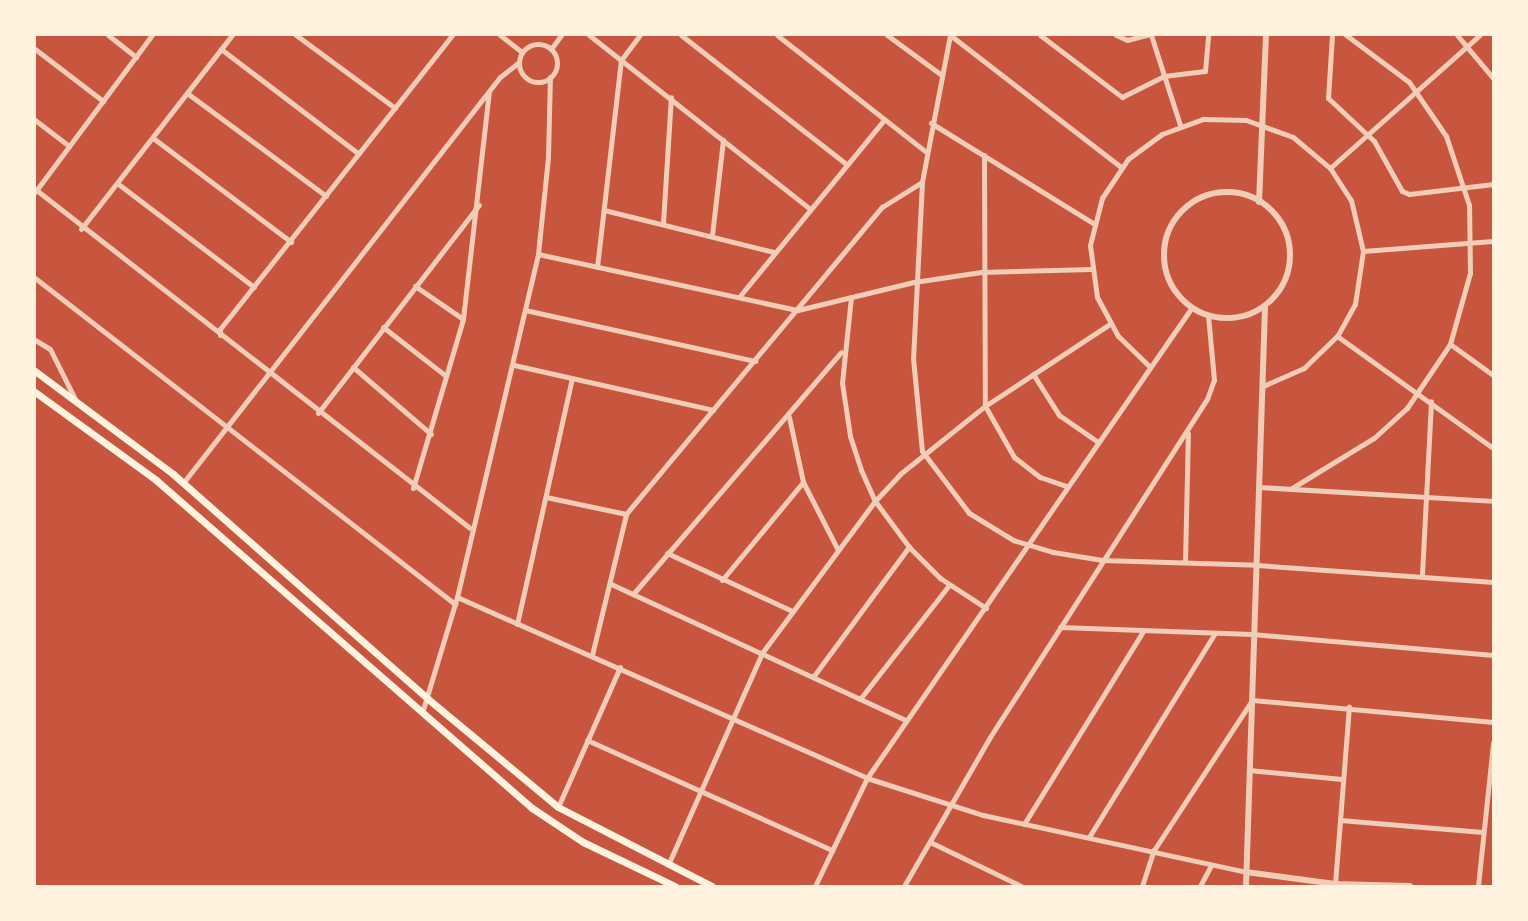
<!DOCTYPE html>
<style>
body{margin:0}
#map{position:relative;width:1528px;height:921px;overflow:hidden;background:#c8553d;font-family:Montserrat,sans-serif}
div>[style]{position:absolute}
.minor>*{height:5px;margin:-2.5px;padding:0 2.5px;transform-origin:2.5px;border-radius:2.5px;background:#f1ccb7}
.minor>.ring{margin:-2.5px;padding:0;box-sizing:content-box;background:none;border:5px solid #f1ccb7;border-radius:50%}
.tertiary>*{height:6px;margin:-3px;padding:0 3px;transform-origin:3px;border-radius:3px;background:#f1ccb7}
.tertiary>.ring{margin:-3px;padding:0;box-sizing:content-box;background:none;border:6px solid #f1ccb7;border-radius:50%}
.secondary>*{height:7px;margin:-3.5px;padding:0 3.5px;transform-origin:3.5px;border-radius:3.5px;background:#fff3e0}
span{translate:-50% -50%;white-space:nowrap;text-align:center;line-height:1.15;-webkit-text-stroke:5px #fff3e0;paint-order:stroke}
.frame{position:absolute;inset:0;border:36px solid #fff3e0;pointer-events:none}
</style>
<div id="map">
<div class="minor">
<i style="left:108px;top:35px;width:36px;rotate:38deg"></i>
<i style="left:296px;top:35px;width:123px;rotate:36.4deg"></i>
<i style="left:500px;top:35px;width:28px;rotate:38deg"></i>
<i style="left:589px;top:35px;width:280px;rotate:38.2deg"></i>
<i style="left:681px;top:35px;width:208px;rotate:38deg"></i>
<i style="left:777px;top:35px;width:189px;rotate:38.1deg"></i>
<i style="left:887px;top:35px;width:66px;rotate:36.3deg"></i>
<i style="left:950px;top:35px;width:150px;rotate:100.8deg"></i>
<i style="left:922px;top:182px;width:176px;rotate:92.9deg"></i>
<i style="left:913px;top:358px;width:93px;rotate:84.5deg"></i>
<i style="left:922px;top:451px;width:78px;rotate:52.8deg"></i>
<i style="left:969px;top:513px;width:52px;rotate:31.5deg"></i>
<i style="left:1013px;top:540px;width:42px;rotate:16.7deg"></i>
<i style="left:1053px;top:552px;width:50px;rotate:9.3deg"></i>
<i style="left:1102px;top:560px;width:155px;rotate:1.8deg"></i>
<i style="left:1257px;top:565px;width:237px;rotate:4.1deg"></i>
<i style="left:950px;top:35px;width:216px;rotate:37.7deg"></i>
<i style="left:1040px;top:35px;width:103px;rotate:37.1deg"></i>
<i style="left:1122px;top:97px;width:47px;rotate:-26.6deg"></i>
<i style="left:1164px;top:76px;width:41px;rotate:-7deg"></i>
<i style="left:1205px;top:71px;width:36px;rotate:-85deg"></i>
<i style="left:1116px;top:35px;width:12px;rotate:24deg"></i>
<i style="left:1127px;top:40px;width:21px;rotate:-14deg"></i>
<i style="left:1151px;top:35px;width:95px;rotate:72.1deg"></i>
<i style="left:1332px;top:35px;width:63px;rotate:93.6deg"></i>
<i style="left:1328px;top:98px;width:63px;rotate:43.1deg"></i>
<i style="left:1374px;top:141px;width:57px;rotate:60.8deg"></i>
<i style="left:1402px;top:191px;width:8px;rotate:23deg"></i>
<i style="left:1409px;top:194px;width:85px;rotate:-6.8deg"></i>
<i style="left:1457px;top:35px;width:56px;rotate:50.1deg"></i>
<i class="ring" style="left:519px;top:44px;width:33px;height:33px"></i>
<i style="left:35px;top:49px;width:86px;rotate:37.4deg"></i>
<i style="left:221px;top:49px;width:173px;rotate:37.3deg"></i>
<i style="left:551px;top:49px;width:17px;rotate:-54deg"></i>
<i style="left:187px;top:93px;width:173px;rotate:36.5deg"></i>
<i style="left:35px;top:120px;width:43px;rotate:37.4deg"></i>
<i style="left:931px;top:123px;width:190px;rotate:31.7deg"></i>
<i style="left:153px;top:138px;width:173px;rotate:37deg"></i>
<i style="left:984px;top:155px;width:251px;rotate:89.8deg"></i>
<i style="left:985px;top:406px;width:59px;rotate:60.4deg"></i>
<i style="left:1014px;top:457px;width:33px;rotate:38deg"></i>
<i style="left:1040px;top:477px;width:28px;rotate:19deg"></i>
<i style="left:1330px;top:168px;width:200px;rotate:-41.6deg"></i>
<i style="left:117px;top:183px;width:172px;rotate:37.2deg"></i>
<i style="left:35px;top:189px;width:551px;rotate:37.93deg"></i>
<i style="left:35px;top:192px;width:196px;rotate:-53.3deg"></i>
<i style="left:604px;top:210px;width:175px;rotate:13.9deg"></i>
<i style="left:663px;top:223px;width:126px;rotate:-86.4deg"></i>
<i style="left:81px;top:229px;width:246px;rotate:-52.1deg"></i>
<i style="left:712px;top:235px;width:96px;rotate:-83.4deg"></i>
<i style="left:1363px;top:251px;width:130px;rotate:-4.4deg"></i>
<i style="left:538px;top:254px;width:266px;rotate:12.2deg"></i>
<i style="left:798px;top:310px;width:119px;rotate:-13.6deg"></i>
<i style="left:914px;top:282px;width:68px;rotate:-8.5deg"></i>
<i style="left:981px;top:272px;width:110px;rotate:-1.6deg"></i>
<i style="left:597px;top:267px;width:208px;rotate:-83.4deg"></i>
<i style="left:621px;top:60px;width:31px;rotate:-53deg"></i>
<i style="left:35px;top:278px;width:532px;rotate:37.82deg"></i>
<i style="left:415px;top:286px;width:58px;rotate:34.5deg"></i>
<i style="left:739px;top:297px;width:227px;rotate:-50.7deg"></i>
<i style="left:851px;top:297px;width:86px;rotate:96deg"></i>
<i style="left:842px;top:383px;width:54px;rotate:81.4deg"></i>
<i style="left:850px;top:436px;width:36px;rotate:72deg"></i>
<i style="left:861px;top:470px;width:34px;rotate:66deg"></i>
<i style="left:875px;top:501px;width:57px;rotate:53.5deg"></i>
<i style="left:909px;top:547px;width:44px;rotate:45deg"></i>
<i style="left:940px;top:578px;width:55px;rotate:33.1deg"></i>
<i style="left:525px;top:310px;width:236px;rotate:12.5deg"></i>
<i style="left:383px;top:327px;width:80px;rotate:37.9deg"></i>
<i style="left:220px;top:335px;width:6px;rotate:-90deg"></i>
<i style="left:220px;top:329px;width:375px;rotate:-51.7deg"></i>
<i style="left:1337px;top:336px;width:192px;rotate:35.7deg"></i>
<i style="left:35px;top:340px;width:17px;rotate:31deg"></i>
<i style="left:50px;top:349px;width:56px;rotate:63.4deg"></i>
<i style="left:1450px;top:344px;width:53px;rotate:35.8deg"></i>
<i style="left:514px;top:365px;width:204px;rotate:12.7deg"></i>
<i style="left:1149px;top:366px;width:43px;rotate:-135.9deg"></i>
<i style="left:1118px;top:336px;width:44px;rotate:-118.3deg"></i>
<i style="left:1097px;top:297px;width:52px;rotate:-97.7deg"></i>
<i style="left:1090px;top:245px;width:49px;rotate:-75.7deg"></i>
<i style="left:1102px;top:198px;width:47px;rotate:-56.3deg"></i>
<i style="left:1128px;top:159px;width:42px;rotate:-36.3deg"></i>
<i style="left:1162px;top:134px;width:44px;rotate:-20.1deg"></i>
<i style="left:1203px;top:119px;width:43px;rotate:1.3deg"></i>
<i style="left:1246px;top:120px;width:50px;rotate:19.9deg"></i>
<i style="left:1293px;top:137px;width:48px;rotate:40deg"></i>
<i style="left:1330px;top:168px;width:38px;rotate:57deg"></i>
<i style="left:1351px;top:200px;width:52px;rotate:76.8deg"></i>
<i style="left:1363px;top:251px;width:54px;rotate:98.6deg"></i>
<i style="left:1355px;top:304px;width:37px;rotate:119deg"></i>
<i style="left:1337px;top:336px;width:46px;rotate:135.9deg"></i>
<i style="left:1304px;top:368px;width:45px;rotate:156.3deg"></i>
<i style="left:353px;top:367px;width:103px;rotate:40.7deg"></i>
<i style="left:1033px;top:374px;width:49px;rotate:57.6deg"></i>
<i style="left:1059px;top:415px;width:47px;rotate:34.7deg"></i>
<i style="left:318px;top:413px;width:263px;rotate:-52.3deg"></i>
<i style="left:789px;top:417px;width:66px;rotate:77.8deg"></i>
<i style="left:803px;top:482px;width:76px;rotate:62.8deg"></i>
<i style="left:183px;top:483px;width:515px;rotate:-52.02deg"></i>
<i style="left:500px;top:77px;width:24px;rotate:-38deg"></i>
<i style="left:1259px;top:487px;width:234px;rotate:3.4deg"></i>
<i style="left:413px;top:488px;width:176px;rotate:-73.5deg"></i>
<i style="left:463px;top:319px;width:228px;rotate:-83.5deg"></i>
<i style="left:1292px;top:488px;width:96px;rotate:-31.4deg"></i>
<i style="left:1374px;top:438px;width:45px;rotate:-42.3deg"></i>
<i style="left:1407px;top:408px;width:77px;rotate:-56.1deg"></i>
<i style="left:1450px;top:344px;width:74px;rotate:-74.3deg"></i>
<i style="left:1470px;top:273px;width:68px;rotate:-90.8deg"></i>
<i style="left:1469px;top:205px;width:73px;rotate:-108.4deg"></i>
<i style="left:1446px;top:136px;width:65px;rotate:-124.4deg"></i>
<i style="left:1409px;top:82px;width:79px;rotate:-143.3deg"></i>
<i style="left:546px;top:497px;width:82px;rotate:12deg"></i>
<i style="left:667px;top:553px;width:138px;rotate:24.9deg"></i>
<i style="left:1185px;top:562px;width:129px;rotate:-88.7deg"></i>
<i style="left:1422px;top:574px;width:173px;rotate:-87deg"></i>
<i style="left:722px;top:580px;width:127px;rotate:-50.4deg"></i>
<i style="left:611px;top:584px;width:325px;rotate:24.8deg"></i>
<i style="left:633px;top:594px;width:319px;rotate:-49.3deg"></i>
<i style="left:457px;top:597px;width:448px;rotate:23.8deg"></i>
<i style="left:867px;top:778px;width:122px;rotate:17.7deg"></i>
<i style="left:983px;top:815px;width:269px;rotate:12.2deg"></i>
<i style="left:517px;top:624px;width:252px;rotate:-77.4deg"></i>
<i style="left:1060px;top:627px;width:192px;rotate:2.1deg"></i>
<i style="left:1252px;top:634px;width:242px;rotate:5deg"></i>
<i style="left:592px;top:655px;width:145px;rotate:-76.4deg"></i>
<i style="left:626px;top:514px;width:400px;rotate:-50.2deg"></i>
<i style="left:882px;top:207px;width:47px;rotate:-32deg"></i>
<i style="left:813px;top:677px;width:162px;rotate:-53.6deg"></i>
<i style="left:860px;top:699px;width:145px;rotate:-52deg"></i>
<i style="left:422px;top:713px;width:121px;rotate:-73.2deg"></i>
<i style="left:457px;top:597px;width:352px;rotate:-76.7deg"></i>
<i style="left:538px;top:254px;width:98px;rotate:-84.1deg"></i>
<i style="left:548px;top:157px;width:80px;rotate:-88.6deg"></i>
<i style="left:587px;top:740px;width:269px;rotate:24.2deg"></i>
<i style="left:1249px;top:770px;width:93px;rotate:5.5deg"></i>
<i style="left:558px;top:807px;width:153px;rotate:-66.1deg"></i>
<i style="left:1340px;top:820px;width:143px;rotate:4.8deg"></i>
<i style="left:1024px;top:824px;width:227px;rotate:-58.3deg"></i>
<i style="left:1089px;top:837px;width:240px;rotate:-58.3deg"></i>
<i style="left:930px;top:842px;width:101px;rotate:25.8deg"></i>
<i style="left:668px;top:865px;width:232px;rotate:-66.1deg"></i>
<i style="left:762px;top:653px;width:189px;rotate:-53.4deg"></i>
<i style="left:875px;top:501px;width:37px;rotate:-47deg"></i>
<i style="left:900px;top:474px;width:109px;rotate:-38.7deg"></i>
<i style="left:985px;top:406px;width:149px;rotate:-33.3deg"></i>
<i style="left:1335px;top:884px;width:178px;rotate:-85.5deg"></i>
<i style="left:815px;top:886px;width:120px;rotate:-64.3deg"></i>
<i style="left:867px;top:778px;width:572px;rotate:-55.39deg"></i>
<i style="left:904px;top:886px;width:172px;rotate:-60deg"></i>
<i style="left:990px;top:737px;width:402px;rotate:-57.3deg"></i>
<i style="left:1207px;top:399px;width:20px;rotate:-70deg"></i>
<i style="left:1214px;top:380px;width:65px;rotate:-95.3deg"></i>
<i style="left:1142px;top:886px;width:38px;rotate:-72deg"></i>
<i style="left:1154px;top:850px;width:179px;rotate:-56.8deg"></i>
<i style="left:1252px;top:700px;width:242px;rotate:5.2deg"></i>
<i style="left:1200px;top:886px;width:24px;rotate:-62deg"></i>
<i style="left:1478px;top:886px;width:144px;rotate:-84deg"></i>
</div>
<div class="tertiary">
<i class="ring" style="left:1164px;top:192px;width:120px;height:120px"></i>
<i style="left:1259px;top:202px;width:167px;rotate:-87.6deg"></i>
<i style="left:1246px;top:872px;width:90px;rotate:7.7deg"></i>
<i style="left:1335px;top:884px;width:75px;rotate:1.5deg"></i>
<i style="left:1246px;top:886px;width:580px;rotate:-88.12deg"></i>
</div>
<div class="secondary">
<i style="left:35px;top:371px;width:172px;rotate:36.7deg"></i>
<i style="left:173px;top:474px;width:340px;rotate:41.4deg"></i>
<i style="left:428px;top:699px;width:169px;rotate:39.7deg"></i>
<i style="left:558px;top:807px;width:173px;rotate:27.2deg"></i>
<i style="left:35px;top:392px;width:150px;rotate:36deg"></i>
<i style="left:156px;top:480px;width:499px;rotate:41.1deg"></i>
<i style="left:532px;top:808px;width:61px;rotate:33.7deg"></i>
<i style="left:583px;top:842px;width:102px;rotate:25.6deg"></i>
</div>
<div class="frame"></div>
</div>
